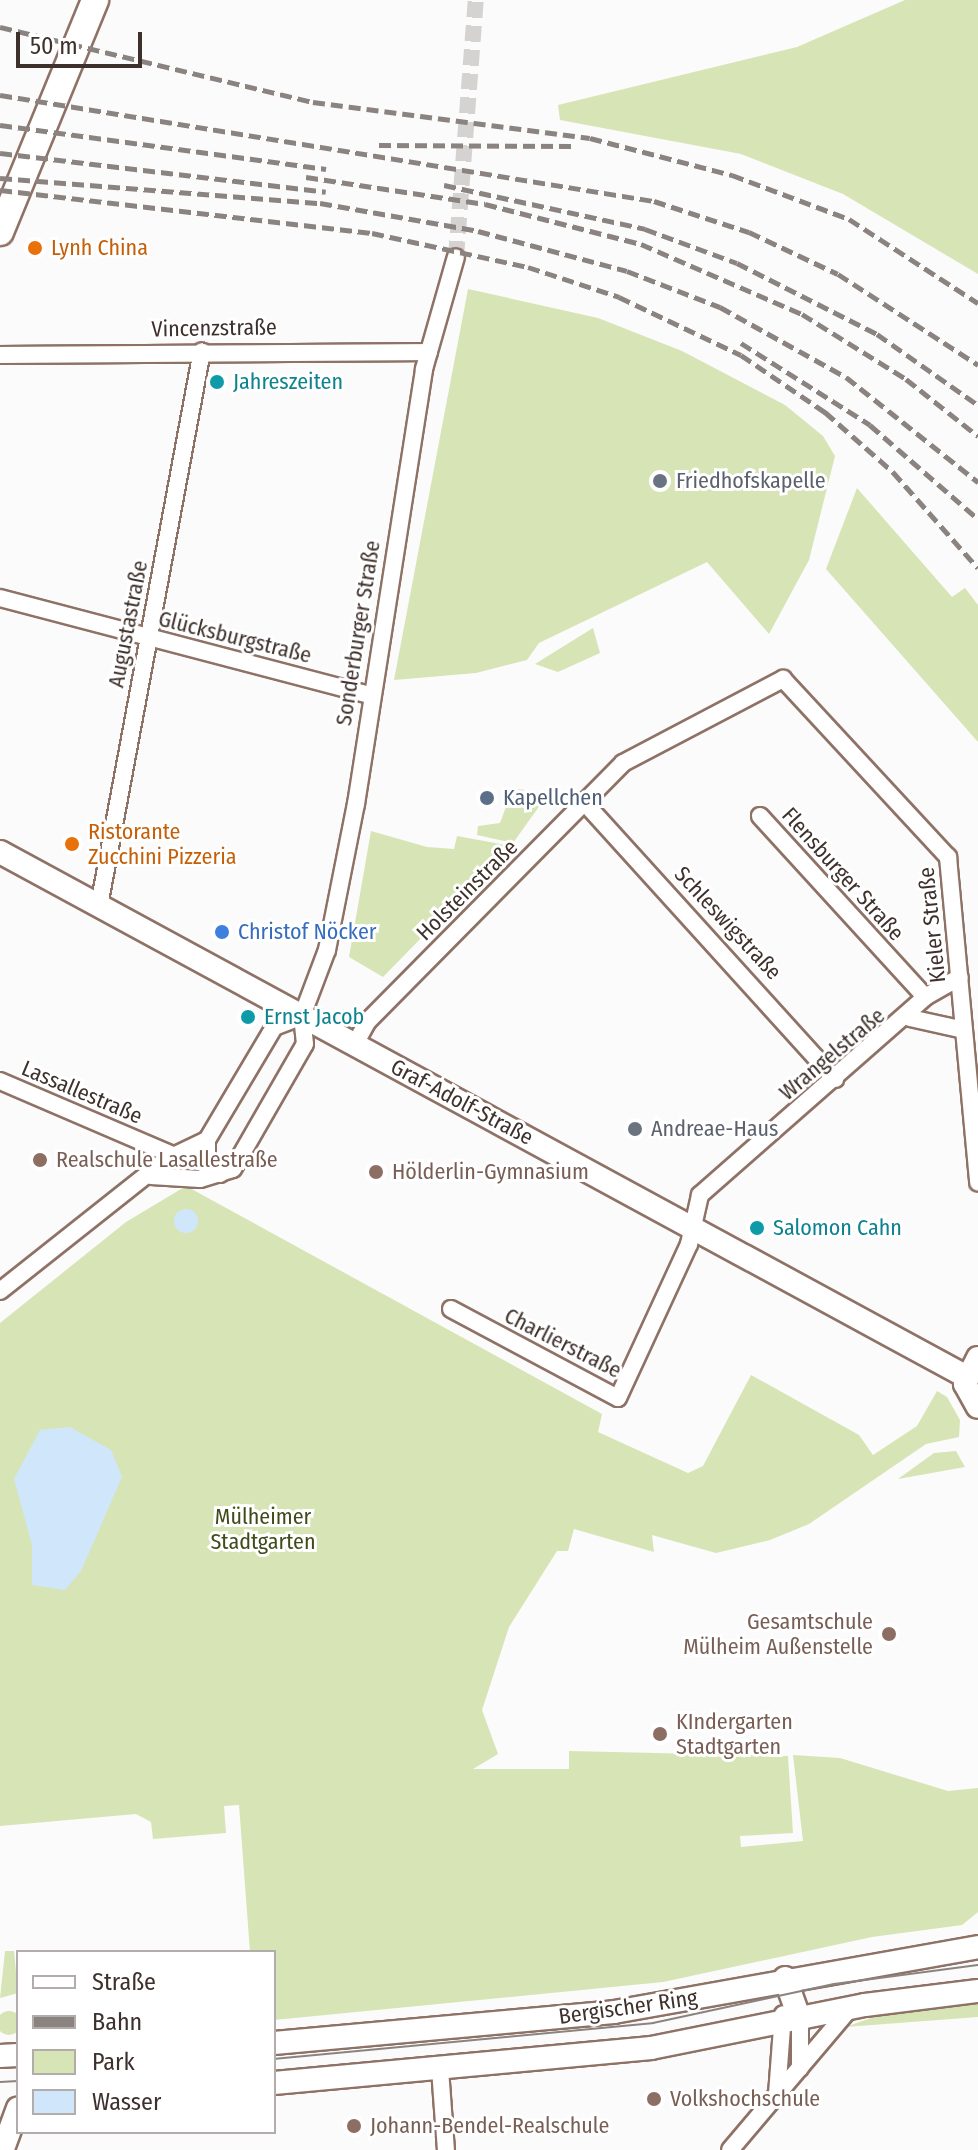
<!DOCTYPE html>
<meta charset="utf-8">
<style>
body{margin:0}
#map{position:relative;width:978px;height:2150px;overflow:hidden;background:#fbfbfb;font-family:"Fira Sans Condensed",sans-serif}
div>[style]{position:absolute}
.green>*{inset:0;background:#d7e4b5}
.round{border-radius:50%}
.water>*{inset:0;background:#d0e7fb}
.street-tunnel>*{height:16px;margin-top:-8px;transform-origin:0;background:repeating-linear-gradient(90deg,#d5d3d2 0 16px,transparent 0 24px)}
.roads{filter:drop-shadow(2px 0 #8f7266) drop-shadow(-2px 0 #8f7266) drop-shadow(0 2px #8f7266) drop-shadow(0 -2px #8f7266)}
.street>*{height:16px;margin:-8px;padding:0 8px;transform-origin:8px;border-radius:8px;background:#fff}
.secondary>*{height:22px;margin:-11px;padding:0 11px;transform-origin:11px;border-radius:11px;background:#fff}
.primary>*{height:26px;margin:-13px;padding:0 13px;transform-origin:13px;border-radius:13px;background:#fff}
.tram>*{height:2px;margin:-1px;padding:0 1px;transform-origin:1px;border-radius:1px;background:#8b8380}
.rail>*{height:5px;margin-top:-2.5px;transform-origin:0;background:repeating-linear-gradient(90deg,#8b8380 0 12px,transparent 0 18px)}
.dots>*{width:22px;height:22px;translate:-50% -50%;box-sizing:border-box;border:4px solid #fff;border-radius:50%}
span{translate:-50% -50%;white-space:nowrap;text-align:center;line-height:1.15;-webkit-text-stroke:6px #fff;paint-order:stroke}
.food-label{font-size:22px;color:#c56008}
.left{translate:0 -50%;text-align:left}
.street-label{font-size:22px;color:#3e312c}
.culture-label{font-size:22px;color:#0d838f}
.worship-label{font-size:22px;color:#5b616d}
.service-label{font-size:22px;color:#4e5e75}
.shop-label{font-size:22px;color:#366cbe}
.education-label{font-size:22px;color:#785e54}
.right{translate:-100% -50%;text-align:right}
.park-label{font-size:22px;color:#404b19}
.legend{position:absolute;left:16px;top:1950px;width:260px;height:184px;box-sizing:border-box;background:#fff;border:2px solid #b2adab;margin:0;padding:10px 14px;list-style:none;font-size:24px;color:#3e312c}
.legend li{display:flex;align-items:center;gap:16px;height:40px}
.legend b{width:40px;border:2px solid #b2adab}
.scale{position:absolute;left:16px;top:32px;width:126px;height:36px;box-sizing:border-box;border:4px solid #3e312c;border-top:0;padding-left:10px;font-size:24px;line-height:28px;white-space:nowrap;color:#3e312c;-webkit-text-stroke:6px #fff;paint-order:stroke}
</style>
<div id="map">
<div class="green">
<i style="clip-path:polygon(905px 0,978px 0,978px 274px,843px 194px,741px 154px,560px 120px,558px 105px,797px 47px)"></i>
<i style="clip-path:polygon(468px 289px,598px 318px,682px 351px,785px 405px,823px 436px,835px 456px,809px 560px,769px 634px,707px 562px,539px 643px,527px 660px,476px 673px,394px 680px)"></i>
<i style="clip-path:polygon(857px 488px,952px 597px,965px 588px,978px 605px,978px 742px,826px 569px)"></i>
<i style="clip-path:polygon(593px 628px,600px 653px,558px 672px,535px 664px)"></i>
<i style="clip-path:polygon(513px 788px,548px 794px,513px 843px,477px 835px,478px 826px,500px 823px)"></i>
<i style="clip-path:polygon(371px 831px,427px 847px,454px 849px,457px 836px,511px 846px,383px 977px,349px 957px)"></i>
<i style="clip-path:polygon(186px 1186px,602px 1414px,598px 1432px,688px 1473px,703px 1466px,751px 1375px,859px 1435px,873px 1455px,917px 1426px,937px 1391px,947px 1397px,960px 1420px,959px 1437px,926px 1444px,809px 1524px,770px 1540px,716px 1553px,652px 1535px,654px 1552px,574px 1529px,568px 1551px,557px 1551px,509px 1627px,482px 1710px,498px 1754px,473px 1769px,569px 1769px,569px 1751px,788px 1756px,793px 1833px,740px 1836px,741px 1847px,803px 1841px,793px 1755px,840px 1758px,948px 1791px,978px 1788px,978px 1912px,962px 1925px,872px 1937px,663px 1982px,274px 2020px,274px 1952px,250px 1952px,239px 1805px,224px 1806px,226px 1833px,153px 1839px,151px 1822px,136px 1814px,0 1826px,0 1323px,126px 1222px)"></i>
<i style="clip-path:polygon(956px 1451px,965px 1467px,898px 1479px,934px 1453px)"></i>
<i style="clip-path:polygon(5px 1951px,14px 1951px,18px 1993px,0 1998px)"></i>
<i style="clip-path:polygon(978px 2003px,978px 2017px,845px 2027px,886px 2013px)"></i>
<i class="round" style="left:-3px;top:2011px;width:24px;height:24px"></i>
</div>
<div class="water">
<i class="round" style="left:174px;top:1209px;width:24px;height:24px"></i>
<i style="clip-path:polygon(70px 1427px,111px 1450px,122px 1477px,81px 1571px,65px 1590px,32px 1585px,32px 1545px,14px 1479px,40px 1430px)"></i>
</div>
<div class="street-tunnel">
<i style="left:456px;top:257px;width:258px;rotate:-85.6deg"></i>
</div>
<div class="roads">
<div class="street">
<i style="left:0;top:355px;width:429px;rotate:-0.4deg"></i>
<i style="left:0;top:598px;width:379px;rotate:14.7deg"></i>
<i style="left:584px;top:802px;width:374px;rotate:47.8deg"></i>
<i style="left:760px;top:816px;width:245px;rotate:47.6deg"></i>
<i style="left:99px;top:906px;width:564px;rotate:-79.49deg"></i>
<i style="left:910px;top:1018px;width:55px;rotate:12.5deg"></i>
<i style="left:355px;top:1044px;width:26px;rotate:-61deg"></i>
<i style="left:368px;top:1021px;width:363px;rotate:-45.3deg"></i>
<i style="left:623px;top:763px;width:181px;rotate:-27.7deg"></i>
<i style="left:783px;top:679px;width:243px;rotate:47.2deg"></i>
<i style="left:948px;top:857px;width:327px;rotate:84.7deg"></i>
<i style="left:0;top:1081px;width:188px;rotate:23.2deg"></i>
<i style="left:220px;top:1174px;width:14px;rotate:-155deg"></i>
<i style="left:207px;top:1168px;width:28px;rotate:-90deg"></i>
<i style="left:207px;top:1140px;width:131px;rotate:-59.3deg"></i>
<i style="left:274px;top:1027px;width:30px;rotate:-21deg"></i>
<i style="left:151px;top:1176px;width:49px;rotate:3.5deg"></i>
<i style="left:200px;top:1179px;width:34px;rotate:-17deg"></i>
<i style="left:233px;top:1169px;width:144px;rotate:-60.1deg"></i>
<i style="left:305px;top:1044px;width:28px;rotate:-96deg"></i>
<i style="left:302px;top:1016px;width:71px;rotate:-69.3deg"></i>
<i style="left:327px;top:950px;width:149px;rotate:-78.8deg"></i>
<i style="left:356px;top:804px;width:440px;rotate:-81.1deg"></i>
<i style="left:424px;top:369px;width:116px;rotate:-74.1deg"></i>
<i style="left:0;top:1291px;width:211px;rotate:-38.4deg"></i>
<i style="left:165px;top:1160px;width:47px;rotate:-25.5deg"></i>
<i style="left:451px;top:1309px;width:189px;rotate:28.1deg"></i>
<i style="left:618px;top:1398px;width:170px;rotate:-65.2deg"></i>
<i style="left:689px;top:1244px;width:50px;rotate:-77.3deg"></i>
<i style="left:700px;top:1195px;width:300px;rotate:-41.3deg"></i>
<i style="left:925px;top:997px;width:40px;rotate:-29.7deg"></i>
<i style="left:800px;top:2068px;width:48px;rotate:-90deg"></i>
<i style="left:440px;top:2069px;width:81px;rotate:85.8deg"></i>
<i style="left:777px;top:2094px;width:80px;rotate:-85.7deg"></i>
<i style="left:730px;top:2150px;width:182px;rotate:-49.7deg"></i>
</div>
<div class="secondary">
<i style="left:0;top:852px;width:1098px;rotate:28.5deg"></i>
<i style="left:978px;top:1358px;width:29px;rotate:117deg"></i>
<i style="left:965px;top:1384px;width:26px;rotate:61deg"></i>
<i style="left:785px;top:1978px;width:45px;rotate:70.3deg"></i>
<i style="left:274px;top:2043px;width:341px;rotate:-5.2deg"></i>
<i style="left:614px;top:2012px;width:370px;rotate:-10.1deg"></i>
<i style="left:0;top:2056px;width:18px;rotate:-3deg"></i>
<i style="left:274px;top:2083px;width:379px;rotate:-5.3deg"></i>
<i style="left:651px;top:2048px;width:218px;rotate:-11.4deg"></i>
<i style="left:865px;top:2005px;width:114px;rotate:-7.1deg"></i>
<i style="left:4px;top:2146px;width:40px;rotate:-69.8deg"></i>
</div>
<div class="primary">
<i style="left:0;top:232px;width:251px;rotate:-67.7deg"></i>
</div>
</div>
<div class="tram">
<i style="left:274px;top:2059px;width:381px;rotate:-5.4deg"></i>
<i style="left:653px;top:2023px;width:185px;rotate:-12.2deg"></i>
<i style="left:834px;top:1984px;width:145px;rotate:-7.5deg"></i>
<i style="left:0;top:2082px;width:18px;rotate:-3deg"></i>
</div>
<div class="rail">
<i style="left:0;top:27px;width:322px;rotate:13.5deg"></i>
<i style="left:313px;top:102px;width:279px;rotate:7.4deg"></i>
<i style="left:590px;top:138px;width:147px;rotate:14.6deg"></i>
<i style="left:732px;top:175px;width:125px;rotate:20.6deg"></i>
<i style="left:849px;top:219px;width:154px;rotate:33.1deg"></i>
<i style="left:0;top:95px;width:663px;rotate:9.21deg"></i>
<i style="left:654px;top:201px;width:100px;rotate:18.1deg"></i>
<i style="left:749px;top:232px;width:98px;rotate:25.3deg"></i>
<i style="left:838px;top:274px;width:167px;rotate:33deg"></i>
<i style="left:0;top:125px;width:329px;rotate:7.7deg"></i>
<i style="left:379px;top:145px;width:196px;rotate:0.3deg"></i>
<i style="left:0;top:153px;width:328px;rotate:6.8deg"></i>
<i style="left:306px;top:177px;width:181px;rotate:8.6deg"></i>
<i style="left:485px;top:204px;width:161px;rotate:14.4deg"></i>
<i style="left:641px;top:244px;width:176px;rotate:23.5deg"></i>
<i style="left:802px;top:314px;width:123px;rotate:32deg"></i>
<i style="left:906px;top:379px;width:92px;rotate:38.4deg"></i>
<i style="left:0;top:178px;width:321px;rotate:4.5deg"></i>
<i style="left:320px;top:203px;width:160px;rotate:10deg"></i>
<i style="left:478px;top:231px;width:154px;rotate:15deg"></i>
<i style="left:627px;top:271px;width:100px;rotate:21.2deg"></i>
<i style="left:720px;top:307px;width:144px;rotate:29.1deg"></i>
<i style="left:846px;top:377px;width:169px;rotate:38.5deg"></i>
<i style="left:444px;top:185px;width:206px;rotate:12.3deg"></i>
<i style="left:645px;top:229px;width:98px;rotate:20.3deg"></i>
<i style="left:737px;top:263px;width:157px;rotate:26.9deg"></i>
<i style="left:877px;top:334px;width:123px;rotate:35.1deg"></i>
<i style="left:0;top:190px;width:374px;rotate:6.6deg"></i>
<i style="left:372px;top:233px;width:160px;rotate:12.3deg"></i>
<i style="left:528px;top:267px;width:96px;rotate:18.2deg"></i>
<i style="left:619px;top:297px;width:135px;rotate:25.4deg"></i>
<i style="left:741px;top:355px;width:102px;rotate:34.2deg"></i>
<i style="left:825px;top:412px;width:91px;rotate:41.4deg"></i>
<i style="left:893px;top:472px;width:128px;rotate:48.5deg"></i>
<i style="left:741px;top:343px;width:153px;rotate:32.4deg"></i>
<i style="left:870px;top:425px;width:143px;rotate:41deg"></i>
</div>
<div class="dots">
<i style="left:35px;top:248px;background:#e8710a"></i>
<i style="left:217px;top:382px;background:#0f9aa8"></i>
<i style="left:660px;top:481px;background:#6b7280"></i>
<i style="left:487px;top:798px;background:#5c6f8a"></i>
<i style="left:72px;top:844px;background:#e8710a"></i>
<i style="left:222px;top:932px;background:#3f7fe0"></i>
<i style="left:248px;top:1017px;background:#0f9aa8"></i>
<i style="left:635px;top:1129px;background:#6b7280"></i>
<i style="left:40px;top:1160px;background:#8d6e63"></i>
<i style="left:376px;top:1172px;background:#8d6e63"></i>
<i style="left:757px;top:1228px;background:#0f9aa8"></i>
<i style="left:889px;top:1634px;background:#8d6e63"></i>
<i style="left:660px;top:1734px;background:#8d6e63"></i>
<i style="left:654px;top:2099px;background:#8d6e63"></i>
<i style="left:354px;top:2126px;background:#8d6e63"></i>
</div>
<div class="food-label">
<span class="left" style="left:51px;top:248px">Lynh China</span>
<span class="left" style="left:88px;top:844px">Ristorante<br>Zucchini Pizzeria</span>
</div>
<div class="street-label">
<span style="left:214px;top:328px;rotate:-1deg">Vincenzstraße</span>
<span style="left:128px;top:624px;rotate:-79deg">Augustastraße</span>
<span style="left:358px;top:633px;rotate:-81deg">Sonderburger Straße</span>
<span style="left:235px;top:637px;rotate:14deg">Glücksburgstraße</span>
<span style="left:843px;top:874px;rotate:48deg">Flensburger Straße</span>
<span style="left:467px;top:890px;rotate:-45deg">Holsteinstraße</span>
<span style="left:728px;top:923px;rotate:47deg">Schleswigstraße</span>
<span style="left:932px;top:925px;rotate:-96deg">Kieler Straße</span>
<span style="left:832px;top:1054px;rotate:-40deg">Wrangelstraße</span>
<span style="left:82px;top:1092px;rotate:23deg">Lassallestraße</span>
<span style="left:462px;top:1102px;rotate:28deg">Graf-Adolf-Straße</span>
<span style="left:563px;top:1343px;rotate:27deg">Charlierstraße</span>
<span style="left:628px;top:2007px;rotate:-8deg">Bergischer Ring</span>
</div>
<div class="culture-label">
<span class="left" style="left:233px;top:382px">Jahreszeiten</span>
<span class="left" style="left:264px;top:1017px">Ernst Jacob</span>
<span class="left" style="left:773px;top:1228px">Salomon Cahn</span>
</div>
<div class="worship-label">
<span class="left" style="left:676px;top:481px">Friedhofskapelle</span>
<span class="left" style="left:651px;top:1129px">Andreae-Haus</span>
</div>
<div class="service-label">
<span class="left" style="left:503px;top:798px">Kapellchen</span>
</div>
<div class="shop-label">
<span class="left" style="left:238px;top:932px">Christof Nöcker</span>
</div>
<div class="education-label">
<span class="left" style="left:56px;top:1160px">Realschule Lasallestraße</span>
<span class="left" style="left:392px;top:1172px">Hölderlin-Gymnasium</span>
<span class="right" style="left:873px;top:1634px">Gesamtschule<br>Mülheim Außenstelle</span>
<span class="left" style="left:676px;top:1734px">KIndergarten<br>Stadtgarten</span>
<span class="left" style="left:670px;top:2099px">Volkshochschule</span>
<span class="left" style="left:370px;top:2126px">Johann-Bendel-Realschule</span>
</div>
<div class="park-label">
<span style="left:263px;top:1529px">Mülheimer<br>Stadtgarten</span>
</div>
<ul class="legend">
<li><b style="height:10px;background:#fff"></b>Straße</li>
<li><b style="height:10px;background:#8b8380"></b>Bahn</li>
<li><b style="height:22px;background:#d7e4b5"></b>Park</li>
<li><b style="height:22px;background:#d0e7fb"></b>Wasser</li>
</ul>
<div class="scale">50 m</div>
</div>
